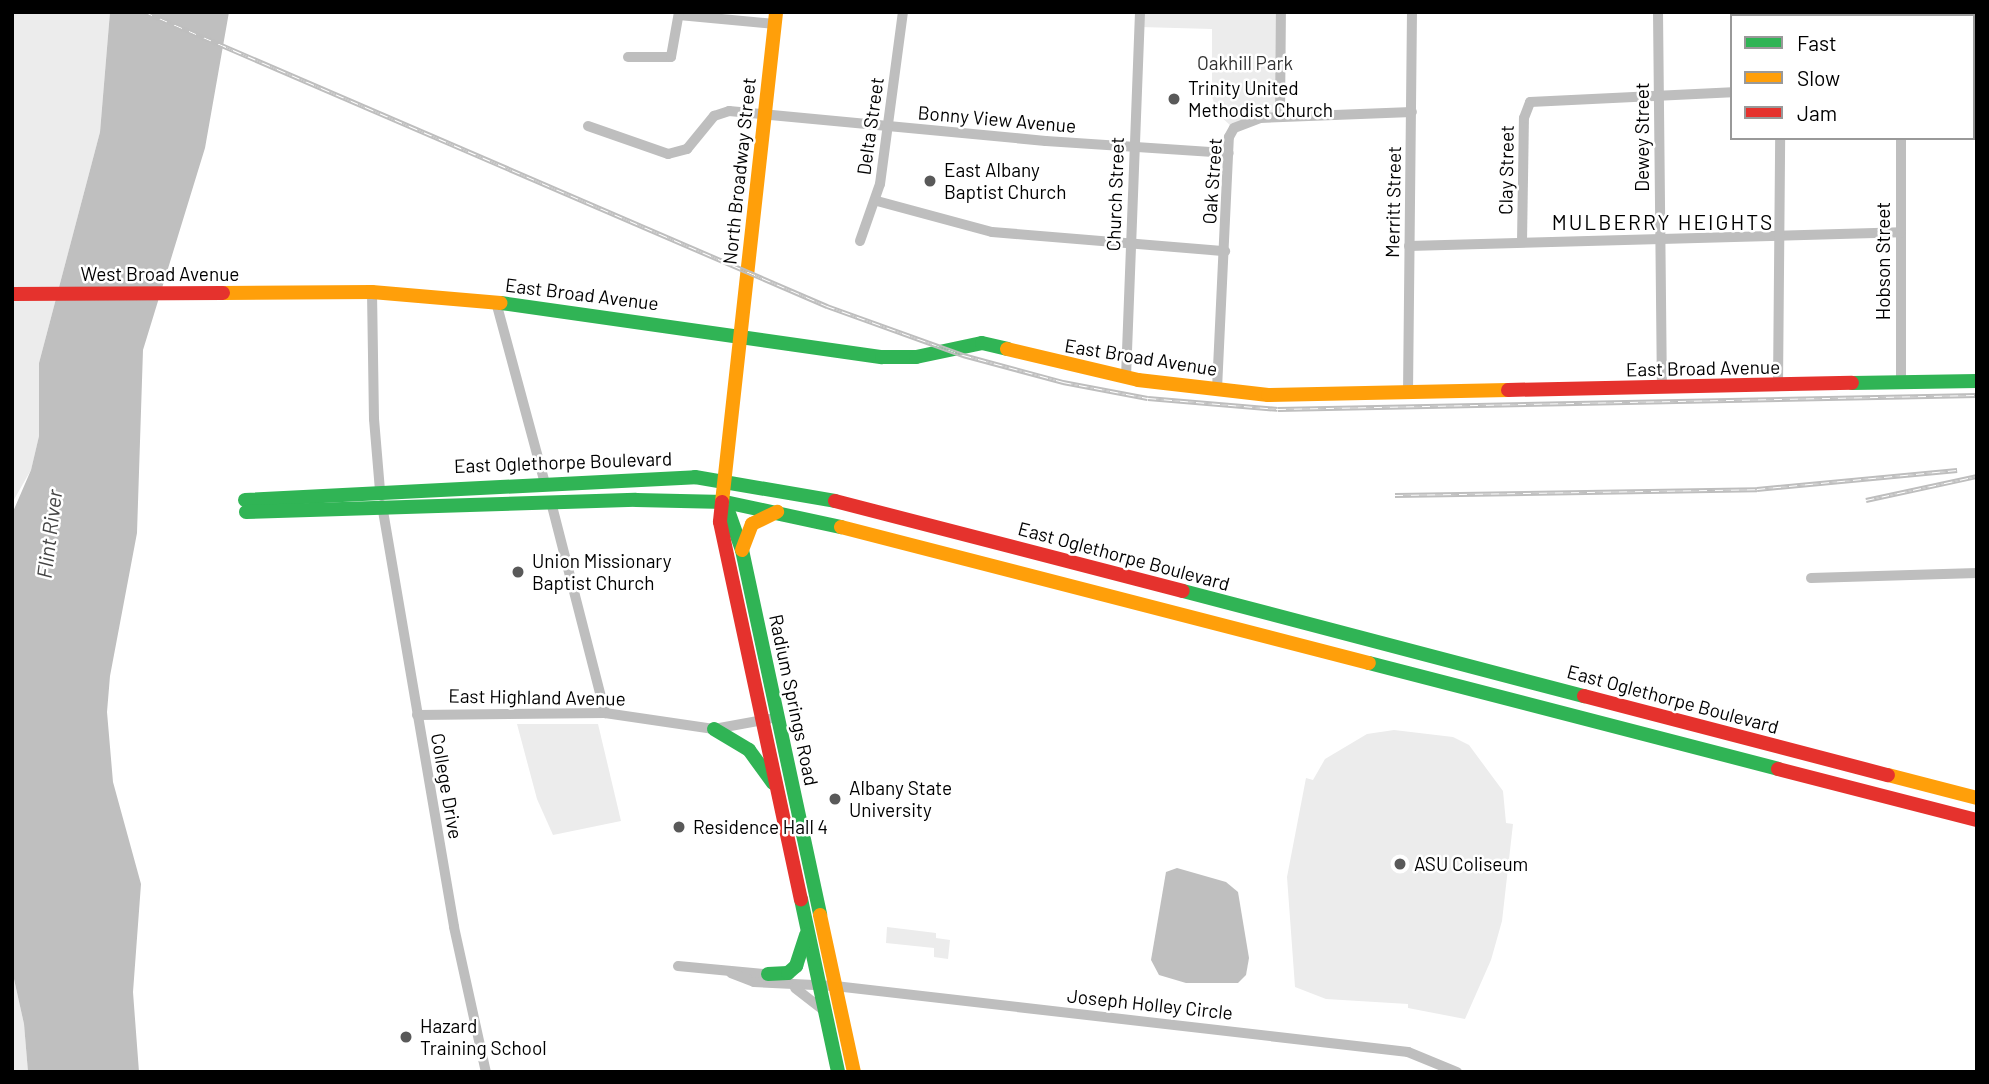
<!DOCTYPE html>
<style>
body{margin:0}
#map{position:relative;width:1989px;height:1084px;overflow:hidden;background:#fff;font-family:Barlow,sans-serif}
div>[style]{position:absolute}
.green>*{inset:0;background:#ececec}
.water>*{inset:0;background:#bfbfbf}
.street>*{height:10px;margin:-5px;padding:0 5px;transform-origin:5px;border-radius:5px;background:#bebebe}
.fast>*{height:14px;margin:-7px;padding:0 7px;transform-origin:7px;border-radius:7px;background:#30b455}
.slow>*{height:14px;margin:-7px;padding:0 7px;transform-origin:7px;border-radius:7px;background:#ff9f0a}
.jam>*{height:14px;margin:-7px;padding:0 7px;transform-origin:7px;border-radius:7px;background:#e5322d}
.rail>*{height:5px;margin-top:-2.5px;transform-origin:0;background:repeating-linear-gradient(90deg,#fff 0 8px,#bebebe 0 16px);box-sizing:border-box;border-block:2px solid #bebebe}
.dots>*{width:19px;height:19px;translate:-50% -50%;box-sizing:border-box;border:4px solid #fff;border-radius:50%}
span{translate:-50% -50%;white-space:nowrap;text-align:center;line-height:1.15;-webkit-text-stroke:5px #fff;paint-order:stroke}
.park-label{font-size:19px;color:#333}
.poi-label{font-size:19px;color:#000}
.left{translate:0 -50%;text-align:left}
.street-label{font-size:19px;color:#000}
.neighbourhood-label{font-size:21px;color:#000;letter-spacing:2px}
.water-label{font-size:21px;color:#444;font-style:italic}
.frame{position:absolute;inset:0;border:14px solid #000;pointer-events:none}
.legend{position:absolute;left:1730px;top:14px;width:245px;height:126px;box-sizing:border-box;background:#fff;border:2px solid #999;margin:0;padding:9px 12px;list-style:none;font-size:21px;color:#000}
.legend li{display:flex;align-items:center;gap:14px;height:35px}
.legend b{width:35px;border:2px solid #999}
</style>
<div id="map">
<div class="green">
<i style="clip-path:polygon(12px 12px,110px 12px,100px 132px,39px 363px,39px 436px,31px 470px,12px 503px)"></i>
<i style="clip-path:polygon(1141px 12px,1280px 12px,1278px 115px,1232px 127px,1218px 114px,1212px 97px,1212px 29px,1140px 27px)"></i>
<i style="clip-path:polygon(517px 724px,598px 724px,621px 821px,553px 835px,537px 799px)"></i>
<i style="clip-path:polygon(1394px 730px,1453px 737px,1469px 745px,1503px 791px,1506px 823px,1513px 824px,1502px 921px,1491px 960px,1465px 1019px,1408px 1008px,1408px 1004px,1326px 999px,1295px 987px,1287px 877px,1306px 778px,1313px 780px,1325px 759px,1367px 734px)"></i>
<i style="clip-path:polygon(887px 927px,936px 933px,936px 938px,950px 940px,948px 959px,934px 957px,934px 948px,886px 943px)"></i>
<i style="clip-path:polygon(12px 970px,24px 1024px,28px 1072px,12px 1072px)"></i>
</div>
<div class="water">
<i style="clip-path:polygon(110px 12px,229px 12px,205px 148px,143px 350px,137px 533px,110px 676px,107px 712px,113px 782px,141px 884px,133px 992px,139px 1072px,28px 1072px,24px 1024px,12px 970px,12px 514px,31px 470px,39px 436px,39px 363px,100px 132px)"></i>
<i style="clip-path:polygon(1177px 868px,1226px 882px,1238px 892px,1249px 958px,1246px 975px,1238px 983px,1186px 983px,1159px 975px,1151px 960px,1166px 872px)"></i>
</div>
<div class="street">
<i style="left:1658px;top:12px;width:376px;rotate:89.4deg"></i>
<i style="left:679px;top:15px;width:96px;rotate:5.4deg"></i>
<i style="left:1781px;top:16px;width:4px;rotate:-90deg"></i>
<i style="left:628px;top:57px;width:43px"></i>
<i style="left:671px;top:57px;width:46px;rotate:-79.9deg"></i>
<i style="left:1280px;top:117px;width:105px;rotate:-89.5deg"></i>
<i style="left:588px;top:126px;width:85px;rotate:19.3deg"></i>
<i style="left:668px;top:154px;width:20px;rotate:-15deg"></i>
<i style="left:687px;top:149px;width:43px;rotate:-50.7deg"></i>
<i style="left:714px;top:116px;width:16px;rotate:-18deg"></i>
<i style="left:729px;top:111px;width:318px;rotate:5.4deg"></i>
<i style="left:1046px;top:141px;width:183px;rotate:3.8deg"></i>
<i style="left:1901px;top:138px;width:245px;rotate:90deg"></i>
<i style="left:877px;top:201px;width:119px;rotate:15.1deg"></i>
<i style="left:992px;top:232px;width:234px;rotate:4.7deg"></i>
<i style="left:860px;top:241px;width:60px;rotate:-70.7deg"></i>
<i style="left:880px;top:184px;width:174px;rotate:-82.4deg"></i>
<i style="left:1522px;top:242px;width:124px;rotate:-89.1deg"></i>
<i style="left:1524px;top:118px;width:17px;rotate:-69deg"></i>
<i style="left:1530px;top:102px;width:202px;rotate:-2.8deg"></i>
<i style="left:1409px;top:246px;width:492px;rotate:-1.6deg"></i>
<i style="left:372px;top:292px;width:127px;rotate:89.1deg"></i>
<i style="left:374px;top:419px;width:72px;rotate:85.2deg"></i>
<i style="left:496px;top:302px;width:184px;rotate:74.9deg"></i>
<i style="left:1126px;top:377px;width:365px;rotate:-87.8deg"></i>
<i style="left:1778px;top:386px;width:248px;rotate:-89.5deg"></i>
<i style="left:1217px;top:389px;width:252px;rotate:-87.3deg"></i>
<i style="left:1229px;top:137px;width:10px;rotate:-61deg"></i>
<i style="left:1234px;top:128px;width:28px;rotate:-21deg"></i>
<i style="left:1260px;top:118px;width:152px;rotate:-2.3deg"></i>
<i style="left:1408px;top:393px;width:381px;rotate:-89.4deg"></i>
<i style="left:551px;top:502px;width:218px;rotate:75.6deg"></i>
<i style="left:382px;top:505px;width:428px;rotate:80.3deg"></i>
<i style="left:454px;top:927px;width:148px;rotate:77.6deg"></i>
<i style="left:1811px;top:578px;width:166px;rotate:-1.7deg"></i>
<i style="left:417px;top:715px;width:188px;rotate:-0.6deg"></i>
<i style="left:605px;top:713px;width:110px;rotate:8.4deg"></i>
<i style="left:714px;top:729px;width:56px;rotate:-10.3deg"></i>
<i style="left:678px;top:966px;width:96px;rotate:5.4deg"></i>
<i style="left:731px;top:973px;width:25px;rotate:21deg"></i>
<i style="left:754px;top:982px;width:81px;rotate:2.8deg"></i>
<i style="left:835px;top:986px;width:577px;rotate:6.57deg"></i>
<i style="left:1408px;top:1052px;width:53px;rotate:22.2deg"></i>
<i style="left:795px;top:988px;width:36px;rotate:38deg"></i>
</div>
<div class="fast">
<i style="left:501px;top:303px;width:385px;rotate:8.1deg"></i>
<i style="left:882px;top:357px;width:34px"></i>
<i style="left:916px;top:357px;width:67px;rotate:-12deg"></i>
<i style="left:982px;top:343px;width:26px;rotate:13deg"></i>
<i style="left:1852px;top:383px;width:125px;rotate:-0.9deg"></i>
<i style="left:245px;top:500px;width:451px;rotate:-2.9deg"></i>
<i style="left:695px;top:477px;width:142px;rotate:9.7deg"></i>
<i style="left:725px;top:502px;width:51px;rotate:70.5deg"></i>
<i style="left:742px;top:550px;width:373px;rotate:77.9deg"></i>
<i style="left:246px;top:512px;width:390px;rotate:-1.8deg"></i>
<i style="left:636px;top:500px;width:89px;rotate:1.3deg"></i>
<i style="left:725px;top:502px;width:119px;rotate:12.2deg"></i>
<i style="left:1183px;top:591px;width:415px;rotate:14.7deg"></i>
<i style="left:1369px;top:663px;width:423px;rotate:14.5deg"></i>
<i style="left:714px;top:729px;width:41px;rotate:31deg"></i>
<i style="left:749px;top:750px;width:41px;rotate:54deg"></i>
<i style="left:801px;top:899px;width:177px;rotate:77.9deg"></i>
<i style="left:768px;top:974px;width:20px;rotate:-3deg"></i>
<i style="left:788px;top:973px;width:11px;rotate:-41deg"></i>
<i style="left:796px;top:966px;width:33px;rotate:-72deg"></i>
</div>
<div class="slow">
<i style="left:223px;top:293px;width:149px;rotate:-0.4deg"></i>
<i style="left:372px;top:292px;width:129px;rotate:4.9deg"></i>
<i style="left:1007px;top:349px;width:135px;rotate:13.3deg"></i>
<i style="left:1138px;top:380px;width:131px;rotate:6.6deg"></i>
<i style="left:1268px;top:395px;width:240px;rotate:-1.2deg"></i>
<i style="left:722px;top:502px;width:493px;rotate:-83.7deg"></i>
<i style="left:841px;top:527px;width:545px;rotate:14.44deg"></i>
<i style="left:742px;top:550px;width:28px;rotate:-69deg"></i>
<i style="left:752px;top:524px;width:28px;rotate:-26deg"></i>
<i style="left:1888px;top:775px;width:92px;rotate:14.5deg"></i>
<i style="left:820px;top:915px;width:161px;rotate:77.8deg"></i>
</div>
<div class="jam">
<i style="left:12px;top:294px;width:211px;rotate:-0.3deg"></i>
<i style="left:1508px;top:390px;width:344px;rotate:-1.2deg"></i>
<i style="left:835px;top:501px;width:359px;rotate:14.5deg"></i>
<i style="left:722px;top:502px;width:20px;rotate:96deg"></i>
<i style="left:720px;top:522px;width:386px;rotate:77.9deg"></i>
<i style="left:1584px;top:696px;width:314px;rotate:14.6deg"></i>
<i style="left:1778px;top:769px;width:205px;rotate:14.4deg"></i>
</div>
<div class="rail">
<i style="left:145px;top:12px;width:743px;rotate:23.32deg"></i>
<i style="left:827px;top:306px;width:145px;rotate:19.8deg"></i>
<i style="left:963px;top:355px;width:104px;rotate:15.1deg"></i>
<i style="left:1063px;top:382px;width:86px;rotate:10.7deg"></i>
<i style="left:1148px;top:398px;width:130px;rotate:4.8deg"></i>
<i style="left:1278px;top:409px;width:699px;rotate:-1.15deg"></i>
<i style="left:1395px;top:495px;width:362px;rotate:-0.9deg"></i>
<i style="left:1757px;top:489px;width:201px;rotate:-5.4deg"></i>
<i style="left:1866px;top:500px;width:114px;rotate:-12.2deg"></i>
</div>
<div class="dots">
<i style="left:1174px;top:99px;background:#595959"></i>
<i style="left:930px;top:181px;background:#595959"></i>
<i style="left:518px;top:572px;background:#595959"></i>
<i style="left:835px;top:799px;background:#595959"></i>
<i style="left:679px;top:827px;background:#595959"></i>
<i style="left:1400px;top:864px;background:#595959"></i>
<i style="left:406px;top:1037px;background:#595959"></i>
</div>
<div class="park-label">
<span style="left:1245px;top:63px">Oakhill Park</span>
</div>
<div class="poi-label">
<span class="left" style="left:1188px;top:99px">Trinity United<br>Methodist Church</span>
<span class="left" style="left:944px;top:181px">East Albany<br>Baptist Church</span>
<span class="left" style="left:532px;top:572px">Union Missionary<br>Baptist Church</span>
<span class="left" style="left:849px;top:799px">Albany State<br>University</span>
<span class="left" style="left:693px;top:827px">Residence Hall 4</span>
<span class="left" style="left:1414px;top:864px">ASU Coliseum</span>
<span class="left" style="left:420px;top:1037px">Hazard<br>Training School</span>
</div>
<div class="street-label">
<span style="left:997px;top:119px;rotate:5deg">Bonny View Avenue</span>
<span style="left:870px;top:126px;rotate:-82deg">Delta Street</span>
<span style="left:1642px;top:137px;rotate:-90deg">Dewey Street</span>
<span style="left:1506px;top:170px;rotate:-89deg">Clay Street</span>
<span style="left:739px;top:171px;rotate:-84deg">North Broadway Street</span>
<span style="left:1212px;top:181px;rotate:-86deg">Oak Street</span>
<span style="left:1115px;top:194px;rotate:-88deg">Church Street</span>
<span style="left:1393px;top:202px;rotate:-89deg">Merritt Street</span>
<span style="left:1883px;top:261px;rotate:-90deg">Hobson Street</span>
<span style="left:160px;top:274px">West Broad Avenue</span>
<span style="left:582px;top:294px;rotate:7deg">East Broad Avenue</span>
<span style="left:1141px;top:357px;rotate:9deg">East Broad Avenue</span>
<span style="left:1703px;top:368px;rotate:-1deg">East Broad Avenue</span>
<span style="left:563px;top:462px;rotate:-2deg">East Oglethorpe Boulevard</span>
<span style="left:1124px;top:556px;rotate:15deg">East Oglethorpe Boulevard</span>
<span style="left:537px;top:697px;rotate:1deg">East Highland Avenue</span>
<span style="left:1673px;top:699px;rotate:15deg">East Oglethorpe Boulevard</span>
<span style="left:794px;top:700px;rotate:78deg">Radium Springs Road</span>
<span style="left:447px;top:786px;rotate:80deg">College Drive</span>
<span style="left:1150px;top:1004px;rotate:6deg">Joseph Holley Circle</span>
</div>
<div class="neighbourhood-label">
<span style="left:1663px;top:222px">MULBERRY HEIGHTS</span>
</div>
<div class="water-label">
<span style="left:49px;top:534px;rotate:-83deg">Flint River</span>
</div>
<div class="frame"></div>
<ul class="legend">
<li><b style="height:9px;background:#30b455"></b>Fast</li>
<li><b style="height:9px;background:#ff9f0a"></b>Slow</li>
<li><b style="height:9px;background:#e5322d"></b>Jam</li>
</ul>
</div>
